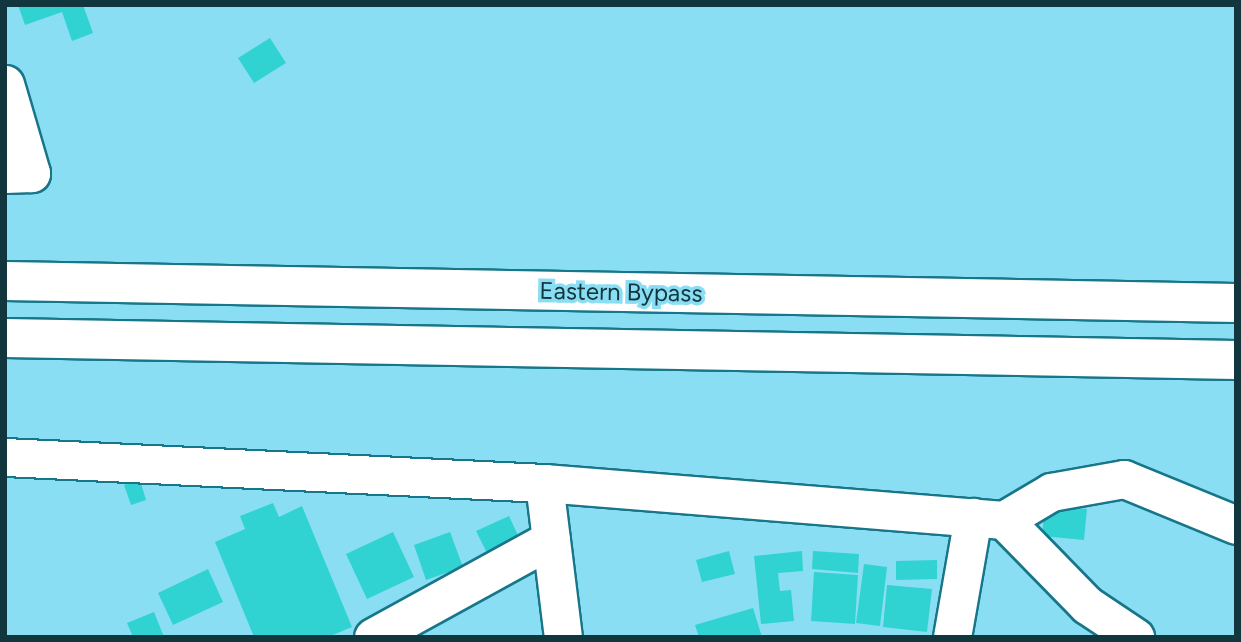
<!DOCTYPE html>
<style>
body{margin:0}
#map{position:relative;width:1241px;height:642px;overflow:hidden;background:#8adef3;font-family:Figtree,sans-serif}
div>[style]{position:absolute}
.building>*{inset:0;background:#31d3d2}
.roads{filter:drop-shadow(2px 0 #177689) drop-shadow(-2px 0 #177689) drop-shadow(0 2px #177689) drop-shadow(0 -2px #177689)}
.street>*{height:37px;margin:-18.5px;padding:0 18.5px;transform-origin:18.5px;border-radius:18.5px;background:#fff}
.highway>*{height:38px;margin:-19px;padding:0 19px;transform-origin:19px;border-radius:19px;background:#fff}
span{translate:-50% -50%;white-space:nowrap;text-align:center;line-height:1.15;-webkit-text-stroke:7px #8adef3;paint-order:stroke}
.street-label{font-size:24px;color:#12363e}
.frame{position:absolute;inset:0;border:7px solid #12363e;pointer-events:none}
</style>
<div id="map">
<div class="building">
<i style="clip-path:polygon(18px 5px,83px 5px,93px 33px,72px 41px,62px 12px,25px 25px)"></i>
<i style="clip-path:polygon(270px 38px,286px 63px,254px 83px,238px 58px)"></i>
<i style="clip-path:polygon(140px 480px,146px 500px,131px 505px,124px 485px)"></i>
<i style="clip-path:polygon(273px 503px,279px 517px,302px 506px,352px 627px,328px 637px,254px 637px,215px 542px,245px 529px,240px 516px)"></i>
<i style="clip-path:polygon(1045px 506px,1087px 509px,1084px 540px,1042px 536px)"></i>
<i style="clip-path:polygon(509px 516px,521px 542px,489px 557px,476px 531px)"></i>
<i style="clip-path:polygon(393px 532px,414px 577px,367px 599px,346px 554px)"></i>
<i style="clip-path:polygon(450px 532px,463px 567px,426px 580px,414px 545px)"></i>
<i style="clip-path:polygon(729px 551px,735px 574px,702px 582px,696px 560px)"></i>
<i style="clip-path:polygon(802px 551px,803px 571px,778px 573px,780px 591px,791px 590px,794px 621px,761px 624px,754px 556px)"></i>
<i style="clip-path:polygon(813px 551px,859px 554px,858px 573px,812px 569px)"></i>
<i style="clip-path:polygon(937px 560px,937px 579px,896px 580px,896px 561px)"></i>
<i style="clip-path:polygon(864px 564px,887px 567px,880px 626px,856px 623px)"></i>
<i style="clip-path:polygon(208px 569px,223px 602px,173px 625px,158px 593px)"></i>
<i style="clip-path:polygon(814px 572px,858px 575px,855px 624px,811px 621px)"></i>
<i style="clip-path:polygon(887px 585px,932px 589px,927px 632px,883px 627px)"></i>
<i style="clip-path:polygon(753px 608px,762px 637px,699px 637px,695px 625px)"></i>
<i style="clip-path:polygon(154px 612px,164px 637px,133px 637px,127px 623px)"></i>
</div>
<div class="roads">
<div class="street">
<i style="left:5px;top:84px;width:93px;rotate:73.7deg"></i>
<i style="left:31px;top:173px;width:26px;rotate:178deg"></i>
<i style="left:5px;top:457px;width:540px;rotate:2.76deg"></i>
<i style="left:544px;top:483px;width:461px;rotate:4.6deg"></i>
<i style="left:1004px;top:520px;width:55px;rotate:-30.8deg"></i>
<i style="left:1051px;top:492px;width:74px;rotate:-10.1deg"></i>
<i style="left:1124px;top:479px;width:121px;rotate:22.3deg"></i>
<i style="left:544px;top:483px;width:155px;rotate:83deg"></i>
<i style="left:1004px;top:520px;width:119px;rotate:45.7deg"></i>
<i style="left:1087px;top:605px;width:58px;rotate:33.7deg"></i>
<i style="left:373px;top:637px;width:203px;rotate:-28.8deg"></i>
<i style="left:952px;top:637px;width:122px;rotate:-80.1deg"></i>
</div>
<div class="highway">
<i style="left:5px;top:281px;width:1231px;rotate:1.02deg"></i>
<i style="left:5px;top:338px;width:1231px;rotate:1.02deg"></i>
</div>
</div>
<div class="street-label">
<span style="left:621px;top:292px;rotate:1deg">Eastern Bypass</span>
</div>
<div class="frame"></div>
</div>
